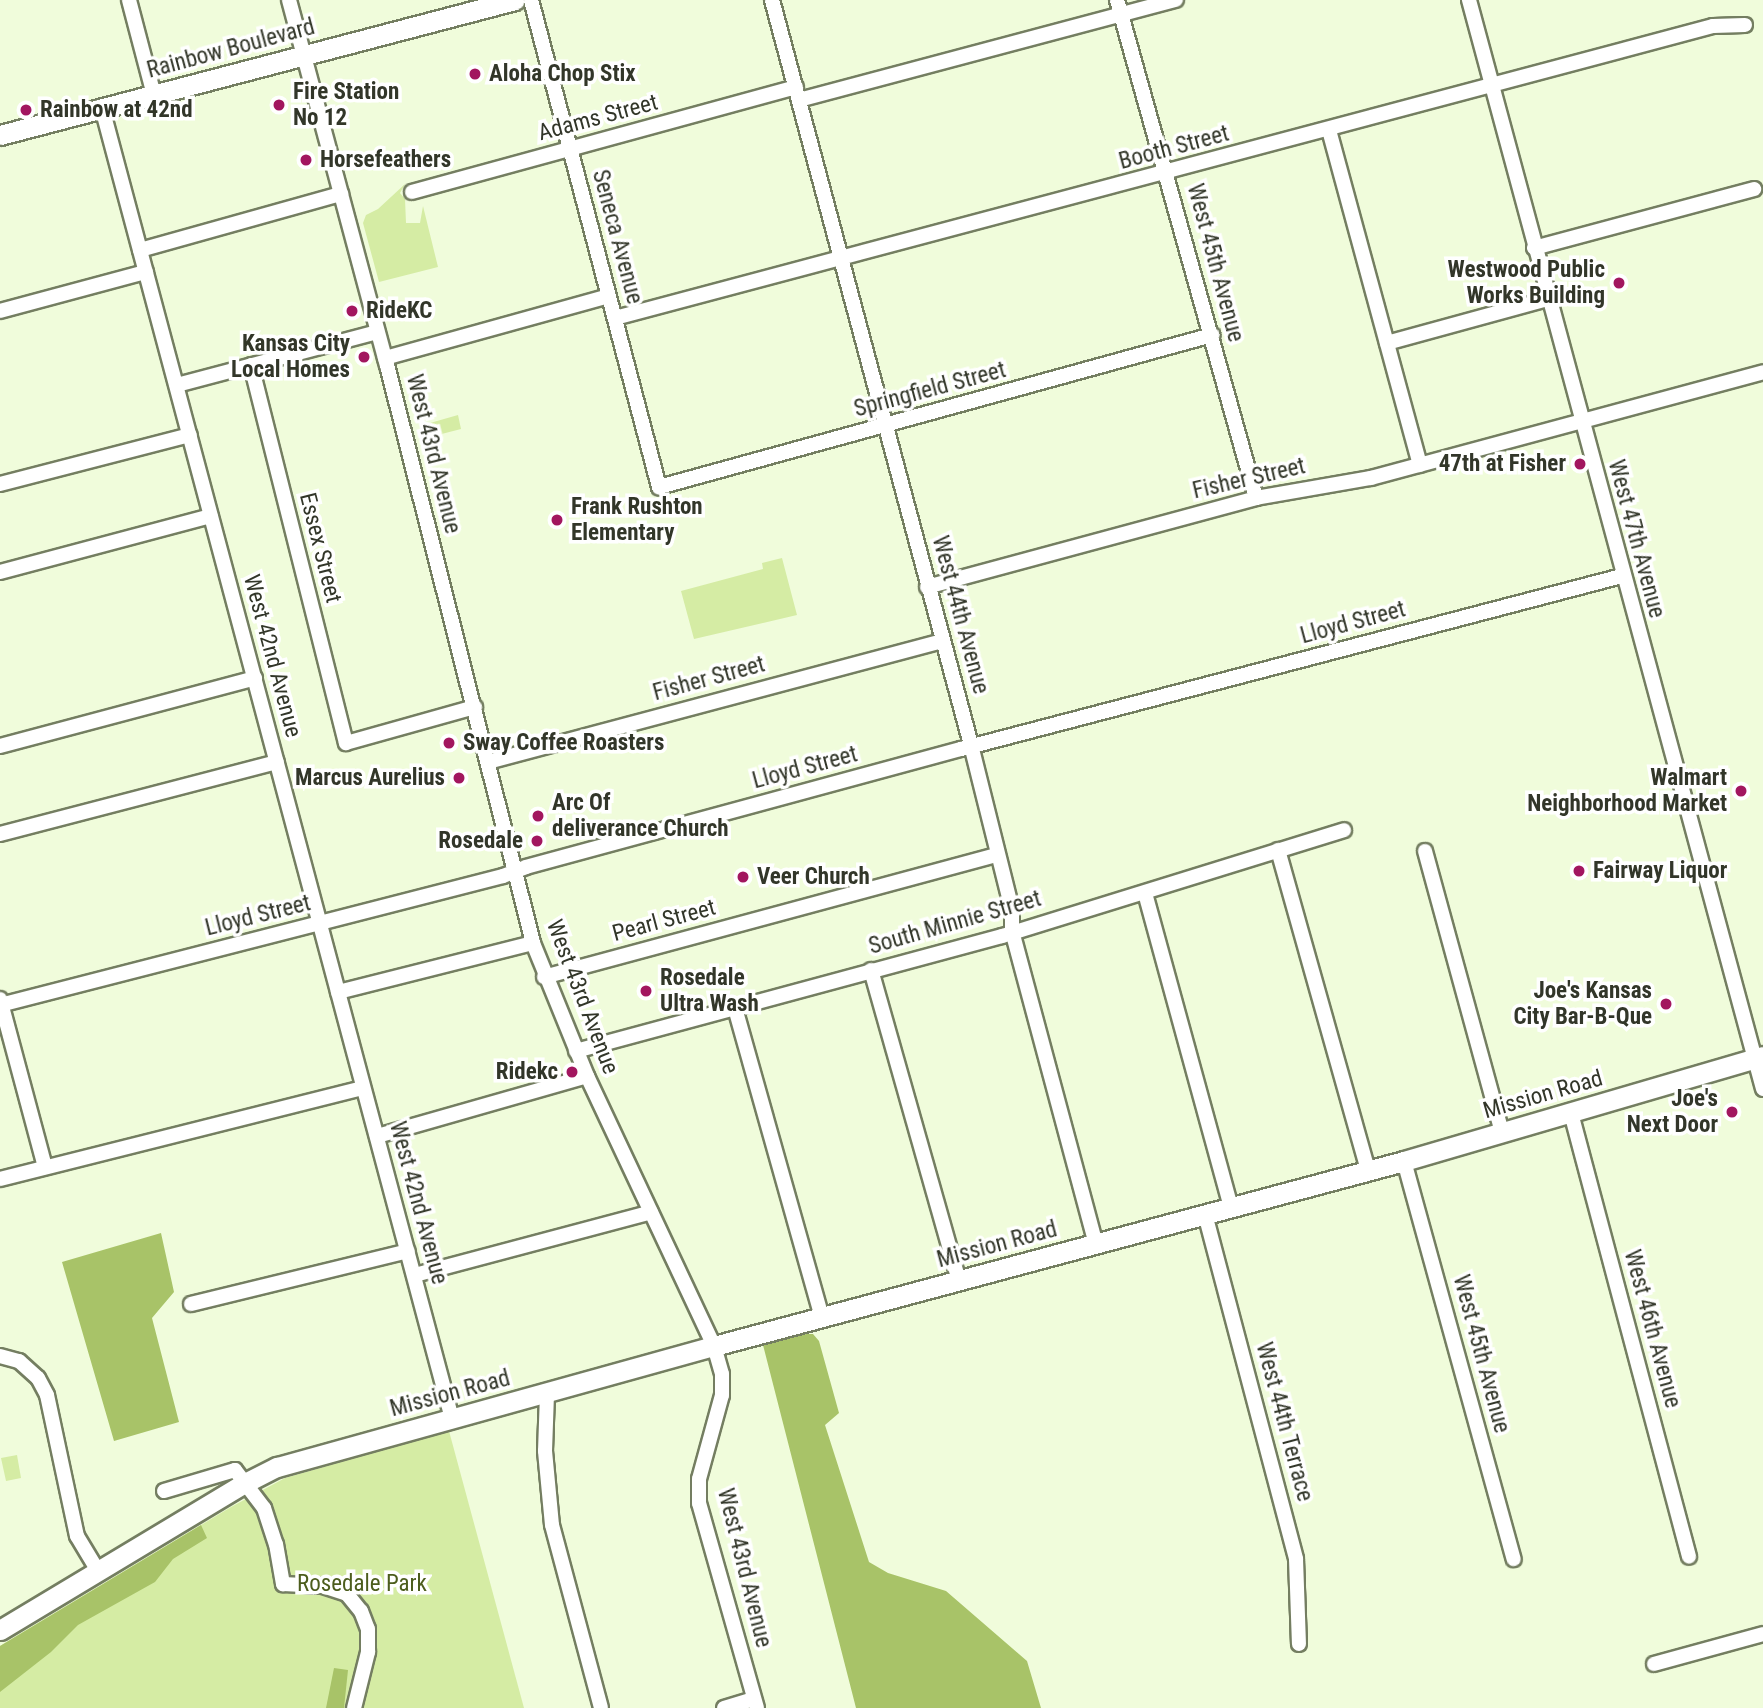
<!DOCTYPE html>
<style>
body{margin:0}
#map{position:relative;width:1763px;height:1708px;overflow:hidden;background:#f0fcdb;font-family:"Roboto Condensed",sans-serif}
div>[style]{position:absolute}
.green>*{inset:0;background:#d5eca4}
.forest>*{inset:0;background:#a8c368}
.roads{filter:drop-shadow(2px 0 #747e61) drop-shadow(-2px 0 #747e61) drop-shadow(0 2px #747e61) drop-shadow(0 -2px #747e61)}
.minor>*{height:14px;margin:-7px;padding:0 7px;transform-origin:7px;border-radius:7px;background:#fff}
.major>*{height:19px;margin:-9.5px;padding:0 9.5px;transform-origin:9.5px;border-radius:9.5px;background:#fff}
.dots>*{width:19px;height:19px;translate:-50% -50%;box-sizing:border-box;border:4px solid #fff;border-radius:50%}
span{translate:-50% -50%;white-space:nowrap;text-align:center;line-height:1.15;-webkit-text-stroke:7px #fff;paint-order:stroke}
.street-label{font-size:23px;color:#323629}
.poi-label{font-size:23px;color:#323629;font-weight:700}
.left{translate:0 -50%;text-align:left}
.right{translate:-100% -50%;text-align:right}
.park-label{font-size:23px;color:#4c5d1d}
</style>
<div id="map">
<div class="green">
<i style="clip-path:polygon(405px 184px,400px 193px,405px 199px,406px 223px,420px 223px,423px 206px,438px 267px,379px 282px,363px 223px,366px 215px,378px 209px)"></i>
<i style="clip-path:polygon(458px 415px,461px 429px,426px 438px,423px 425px)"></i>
<i style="clip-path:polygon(782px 558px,797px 615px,694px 639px,681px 591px,763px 569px,762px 563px)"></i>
<i style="clip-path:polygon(449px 1431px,524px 1708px,0 1708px,0 1646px,231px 1507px,285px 1478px)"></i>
<i style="clip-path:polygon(17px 1455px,21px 1478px,6px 1481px,1px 1458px)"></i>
</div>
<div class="forest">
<i style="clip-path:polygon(161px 1233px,174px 1292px,152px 1318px,179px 1422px,114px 1441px,62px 1262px)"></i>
<i style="clip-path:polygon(806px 1334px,813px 1334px,819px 1341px,839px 1413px,825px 1425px,869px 1562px,888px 1573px,946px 1591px,1027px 1661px,1041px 1708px,856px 1708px,763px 1345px)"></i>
<i style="clip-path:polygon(201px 1525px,207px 1538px,173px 1559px,155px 1582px,78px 1625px,51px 1652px,0 1692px,0 1646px)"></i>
<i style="clip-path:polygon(334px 1668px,348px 1670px,344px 1708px,326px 1708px)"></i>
</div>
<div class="roads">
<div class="minor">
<i style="left:129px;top:0;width:98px;rotate:75.3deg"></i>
<i style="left:289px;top:0;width:378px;rotate:75deg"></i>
<i style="left:387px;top:365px;width:596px;rotate:75.82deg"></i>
<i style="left:533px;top:943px;width:144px;rotate:67.9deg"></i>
<i style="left:587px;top:1076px;width:298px;rotate:64.8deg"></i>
<i style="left:714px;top:1346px;width:29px;rotate:74deg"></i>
<i style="left:722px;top:1374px;width:21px;rotate:90deg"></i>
<i style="left:722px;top:1395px;width:87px;rotate:105.3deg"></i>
<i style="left:699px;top:1479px;width:24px;rotate:90deg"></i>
<i style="left:699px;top:1503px;width:213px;rotate:74.2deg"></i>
<i style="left:531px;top:0;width:504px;rotate:75.27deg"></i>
<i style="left:659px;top:487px;width:574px;rotate:-15.37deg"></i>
<i style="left:772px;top:0;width:767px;rotate:75.04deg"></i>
<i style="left:970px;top:741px;width:173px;rotate:76deg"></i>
<i style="left:1012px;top:909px;width:22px;rotate:90deg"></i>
<i style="left:1012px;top:931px;width:324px;rotate:75deg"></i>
<i style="left:1117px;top:0;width:517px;rotate:74.4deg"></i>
<i style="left:1469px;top:0;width:1128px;rotate:74.89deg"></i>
<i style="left:799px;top:100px;width:390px;rotate:-14.9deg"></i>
<i style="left:102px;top:108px;width:1357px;rotate:75.05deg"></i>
<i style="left:1329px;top:130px;width:347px;rotate:74.8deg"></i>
<i style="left:412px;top:192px;width:398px;rotate:-15.3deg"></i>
<i style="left:1534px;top:248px;width:228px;rotate:-15deg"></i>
<i style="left:140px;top:250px;width:209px;rotate:-15.6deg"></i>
<i style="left:0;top:311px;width:151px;rotate:-15deg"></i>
<i style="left:615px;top:318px;width:1136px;rotate:-14.89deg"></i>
<i style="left:1713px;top:26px;width:32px;rotate:-2deg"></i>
<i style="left:1387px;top:343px;width:167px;rotate:-15.3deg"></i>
<i style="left:385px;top:358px;width:232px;rotate:-15.5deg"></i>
<i style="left:251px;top:365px;width:390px;rotate:75.9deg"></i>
<i style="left:346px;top:743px;width:134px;rotate:-15.6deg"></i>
<i style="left:177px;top:385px;width:207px;rotate:-14.8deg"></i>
<i style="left:0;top:484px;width:196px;rotate:-14.5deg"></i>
<i style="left:0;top:572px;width:218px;rotate:-14.9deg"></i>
<i style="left:927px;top:587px;width:341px;rotate:-15.1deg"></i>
<i style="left:1256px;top:498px;width:117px;rotate:-9.9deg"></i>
<i style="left:1371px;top:478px;width:406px;rotate:-15.1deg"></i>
<i style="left:0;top:746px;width:264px;rotate:-14.9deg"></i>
<i style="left:488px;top:762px;width:470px;rotate:-14.9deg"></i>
<i style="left:0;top:834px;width:286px;rotate:-14.6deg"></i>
<i style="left:1278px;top:850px;width:332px;rotate:74.3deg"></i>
<i style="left:1425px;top:851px;width:292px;rotate:74.7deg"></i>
<i style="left:1145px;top:893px;width:326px;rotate:74.7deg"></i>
<i style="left:871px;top:970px;width:322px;rotate:74.2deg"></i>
<i style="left:544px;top:977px;width:469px;rotate:-15.1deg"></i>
<i style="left:338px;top:992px;width:201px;rotate:-14.1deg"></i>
<i style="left:0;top:999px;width:174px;rotate:75deg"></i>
<i style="left:0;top:1005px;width:519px;rotate:-14.38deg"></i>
<i style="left:503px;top:876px;width:25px;rotate:-21deg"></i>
<i style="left:526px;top:867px;width:451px;rotate:-15.2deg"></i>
<i style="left:961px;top:749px;width:683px;rotate:-14.67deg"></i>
<i style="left:735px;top:1008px;width:321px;rotate:74.3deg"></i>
<i style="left:576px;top:1051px;width:441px;rotate:-15.1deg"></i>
<i style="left:1002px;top:936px;width:358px;rotate:-17.2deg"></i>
<i style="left:1571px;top:1113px;width:459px;rotate:75.1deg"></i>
<i style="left:377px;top:1136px;width:218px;rotate:-15.9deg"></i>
<i style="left:1404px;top:1161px;width:413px;rotate:74.6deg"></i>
<i style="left:0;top:1179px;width:374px;rotate:-14.1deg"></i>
<i style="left:1205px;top:1214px;width:357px;rotate:75.2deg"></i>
<i style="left:1296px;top:1559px;width:85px;rotate:88deg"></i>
<i style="left:415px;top:1275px;width:244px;rotate:-14.9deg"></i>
<i style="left:191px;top:1304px;width:223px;rotate:-13.7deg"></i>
<i style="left:0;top:1356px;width:20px;rotate:15deg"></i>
<i style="left:19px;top:1361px;width:25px;rotate:42deg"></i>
<i style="left:38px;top:1378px;width:19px;rotate:62deg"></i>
<i style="left:47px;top:1395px;width:144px;rotate:78deg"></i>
<i style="left:77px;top:1536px;width:41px;rotate:59deg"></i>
<i style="left:547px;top:1394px;width:57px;rotate:92deg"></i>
<i style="left:545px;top:1451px;width:74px;rotate:84.6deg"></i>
<i style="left:552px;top:1525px;width:189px;rotate:75deg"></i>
<i style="left:164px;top:1491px;width:74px;rotate:-16.5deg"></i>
<i style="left:235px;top:1470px;width:48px;rotate:52.7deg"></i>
<i style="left:264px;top:1508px;width:38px;rotate:72deg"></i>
<i style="left:276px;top:1544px;width:41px;rotate:80.1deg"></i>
<i style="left:283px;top:1584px;width:40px;rotate:2.9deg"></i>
<i style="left:323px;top:1586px;width:25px;rotate:18deg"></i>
<i style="left:347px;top:1594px;width:22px;rotate:51deg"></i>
<i style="left:361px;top:1611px;width:19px;rotate:69deg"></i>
<i style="left:368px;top:1629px;width:23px;rotate:90deg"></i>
<i style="left:368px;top:1652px;width:58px;rotate:104deg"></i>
<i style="left:1654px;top:1664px;width:113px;rotate:-15.4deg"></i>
<i style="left:724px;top:1708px;width:31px;rotate:-17deg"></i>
</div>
<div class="major">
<i style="left:0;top:135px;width:532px;rotate:-14.69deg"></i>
<i style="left:0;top:1630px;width:286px;rotate:-31deg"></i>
<i style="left:245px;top:1483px;width:36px;rotate:-27deg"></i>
<i style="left:277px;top:1467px;width:453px;rotate:-15.5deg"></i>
<i style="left:714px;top:1346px;width:714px;rotate:-15.01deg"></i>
<i style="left:1404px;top:1161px;width:374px;rotate:-16.3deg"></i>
</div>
</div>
<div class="dots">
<i style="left:475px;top:74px;background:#a2165f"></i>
<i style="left:279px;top:105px;background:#a2165f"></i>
<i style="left:26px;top:110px;background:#a2165f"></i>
<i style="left:306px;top:160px;background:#a2165f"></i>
<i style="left:1619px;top:283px;background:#a2165f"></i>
<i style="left:352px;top:311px;background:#a2165f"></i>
<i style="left:364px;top:357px;background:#a2165f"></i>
<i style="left:1580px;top:464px;background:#a2165f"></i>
<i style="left:557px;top:520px;background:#a2165f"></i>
<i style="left:449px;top:743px;background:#a2165f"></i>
<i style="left:459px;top:778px;background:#a2165f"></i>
<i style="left:1741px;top:791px;background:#a2165f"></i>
<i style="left:538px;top:816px;background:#a2165f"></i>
<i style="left:537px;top:841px;background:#a2165f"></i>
<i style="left:1579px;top:871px;background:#a2165f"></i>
<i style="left:743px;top:877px;background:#a2165f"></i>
<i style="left:646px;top:991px;background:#a2165f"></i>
<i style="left:1666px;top:1004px;background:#a2165f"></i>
<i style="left:572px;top:1072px;background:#a2165f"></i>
<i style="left:1732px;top:1112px;background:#a2165f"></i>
</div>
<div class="street-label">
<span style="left:231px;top:49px;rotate:-15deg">Rainbow Boulevard</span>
<span style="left:598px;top:118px;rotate:-15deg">Adams Street</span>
<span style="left:1174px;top:148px;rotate:-15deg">Booth Street</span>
<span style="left:617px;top:237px;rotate:75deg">Seneca Avenue</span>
<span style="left:1215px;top:263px;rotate:75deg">West 45th Avenue</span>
<span style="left:930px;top:390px;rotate:-15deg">Springfield Street</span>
<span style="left:433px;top:454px;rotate:76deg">West 43rd Avenue</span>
<span style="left:1249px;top:479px;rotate:-13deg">Fisher Street</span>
<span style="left:1636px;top:539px;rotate:75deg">West 47th Avenue</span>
<span style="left:320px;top:548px;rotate:76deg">Essex Street</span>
<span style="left:960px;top:615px;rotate:75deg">West 44th Avenue</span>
<span style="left:1353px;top:623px;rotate:-15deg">Lloyd Street</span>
<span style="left:272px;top:656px;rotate:75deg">West 42nd Avenue</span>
<span style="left:709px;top:679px;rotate:-15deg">Fisher Street</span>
<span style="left:805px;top:768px;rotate:-15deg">Lloyd Street</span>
<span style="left:258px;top:916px;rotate:-14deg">Lloyd Street</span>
<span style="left:664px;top:921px;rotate:-15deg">Pearl Street</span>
<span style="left:955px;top:923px;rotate:-16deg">South Minnie Street</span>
<span style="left:582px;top:997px;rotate:69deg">West 43rd Avenue</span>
<span style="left:1543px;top:1095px;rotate:-16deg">Mission Road</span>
<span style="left:418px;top:1203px;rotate:75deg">West 42nd Avenue</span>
<span style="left:997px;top:1245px;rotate:-15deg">Mission Road</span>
<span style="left:1652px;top:1329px;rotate:75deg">West 46th Avenue</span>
<span style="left:1481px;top:1354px;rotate:75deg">West 45th Avenue</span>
<span style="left:450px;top:1394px;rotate:-15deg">Mission Road</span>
<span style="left:1284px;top:1422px;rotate:75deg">West 44th Terrace</span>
<span style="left:744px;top:1568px;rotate:76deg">West 43rd Avenue</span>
</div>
<div class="poi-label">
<span class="left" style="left:489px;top:74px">Aloha Chop Stix</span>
<span class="left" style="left:293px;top:105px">Fire Station<br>No 12</span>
<span class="left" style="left:40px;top:110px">Rainbow at 42nd</span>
<span class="left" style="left:320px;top:160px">Horsefeathers</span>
<span class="right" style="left:1605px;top:283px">Westwood Public<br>Works Building</span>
<span class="left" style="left:366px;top:311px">RideKC</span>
<span class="right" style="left:350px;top:357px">Kansas City<br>Local Homes</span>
<span class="right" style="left:1566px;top:464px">47th at Fisher</span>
<span class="left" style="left:571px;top:520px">Frank Rushton<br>Elementary</span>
<span class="left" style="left:463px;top:743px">Sway Coffee Roasters</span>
<span class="right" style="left:445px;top:778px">Marcus Aurelius</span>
<span class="right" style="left:1727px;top:791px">Walmart<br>Neighborhood Market</span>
<span class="left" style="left:552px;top:816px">Arc Of<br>deliverance Church</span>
<span class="right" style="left:523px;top:841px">Rosedale</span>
<span class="left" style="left:1593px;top:871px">Fairway Liquor</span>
<span class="left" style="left:757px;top:877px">Veer Church</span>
<span class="left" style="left:660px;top:991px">Rosedale<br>Ultra Wash</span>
<span class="right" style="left:1652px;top:1004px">Joe's Kansas<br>City Bar-B-Que</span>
<span class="right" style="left:558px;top:1072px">Ridekc</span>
<span class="right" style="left:1718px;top:1112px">Joe's<br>Next Door</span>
</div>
<div class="park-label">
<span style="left:362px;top:1584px">Rosedale Park</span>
</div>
</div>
